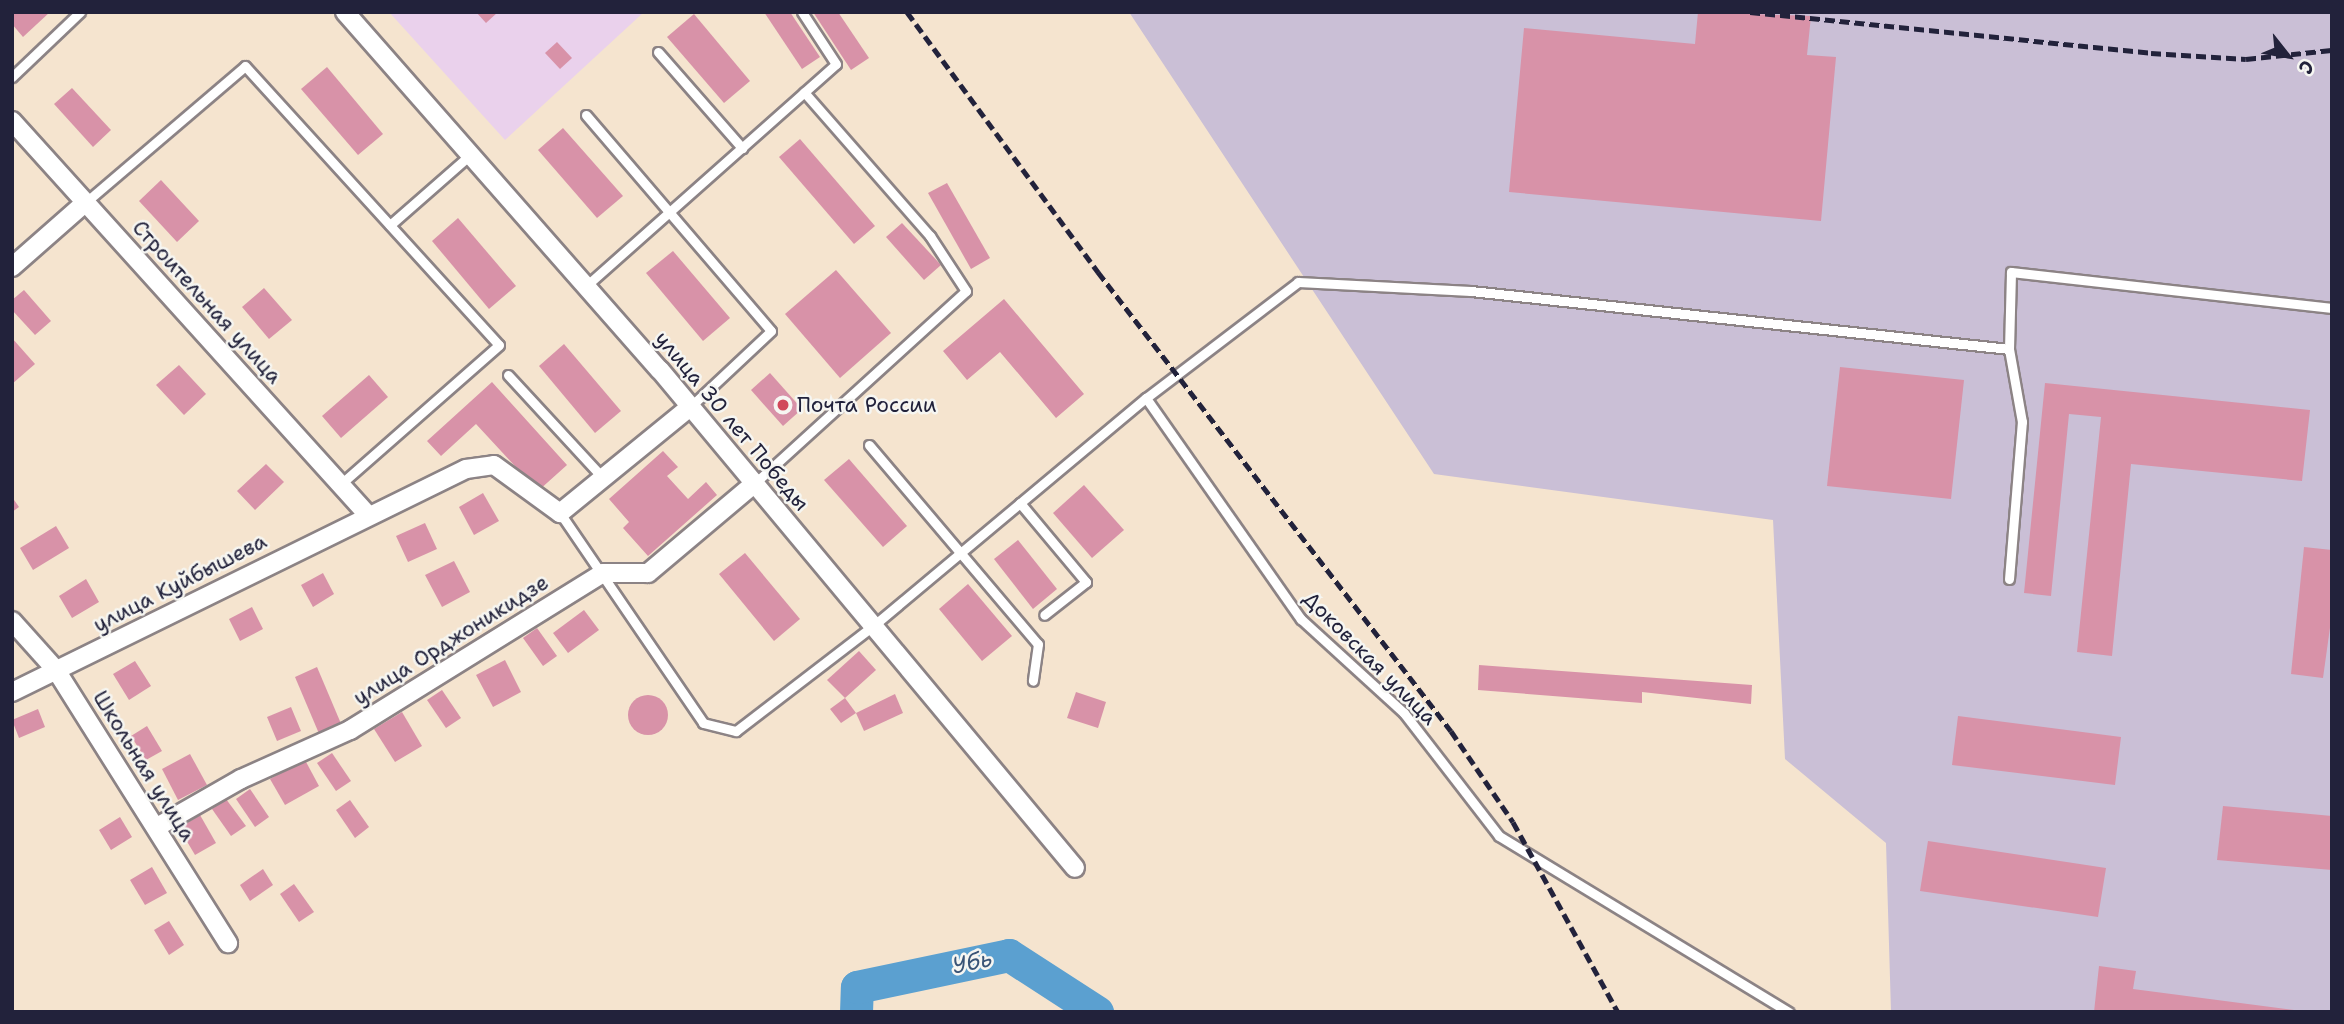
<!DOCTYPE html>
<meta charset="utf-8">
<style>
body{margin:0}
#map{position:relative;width:2344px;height:1024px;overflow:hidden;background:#f5e4cf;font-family:"Shantell Sans",sans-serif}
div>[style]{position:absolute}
.built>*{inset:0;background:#ead1ec}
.industrial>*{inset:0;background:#cabfd6}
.river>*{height:33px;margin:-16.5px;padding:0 16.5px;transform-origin:16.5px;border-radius:16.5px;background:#5ba0d0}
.building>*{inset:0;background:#d892a8}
.round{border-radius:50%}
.roads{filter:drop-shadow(2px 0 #8c8385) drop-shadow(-2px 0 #8c8385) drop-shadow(0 2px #8c8385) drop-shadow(0 -2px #8c8385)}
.lane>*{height:9px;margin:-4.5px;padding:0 4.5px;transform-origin:4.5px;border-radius:4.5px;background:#fff}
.street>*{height:18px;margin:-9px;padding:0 9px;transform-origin:9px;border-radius:9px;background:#fff}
.rail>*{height:5px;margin-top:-2.5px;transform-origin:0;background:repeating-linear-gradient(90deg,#22223b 0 10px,transparent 0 15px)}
.dots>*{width:19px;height:19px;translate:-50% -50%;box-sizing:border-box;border:4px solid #f6f6f2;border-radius:50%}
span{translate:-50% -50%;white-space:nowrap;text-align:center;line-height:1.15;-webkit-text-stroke:5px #f6f6f2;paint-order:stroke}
.street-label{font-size:21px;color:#22223b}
.poi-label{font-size:21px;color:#22223b}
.left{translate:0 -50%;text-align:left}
.water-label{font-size:23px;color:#395477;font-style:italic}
.frame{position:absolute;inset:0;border:14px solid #22223b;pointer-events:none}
.north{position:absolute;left:2253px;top:21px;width:70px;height:70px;-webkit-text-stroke:5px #f6f6f2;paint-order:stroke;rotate:121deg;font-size:19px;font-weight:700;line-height:28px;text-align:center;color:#22223b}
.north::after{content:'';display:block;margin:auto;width:24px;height:32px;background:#22223b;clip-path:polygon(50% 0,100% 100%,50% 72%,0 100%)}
</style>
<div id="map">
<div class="built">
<i style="clip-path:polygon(389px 12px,644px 12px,505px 140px)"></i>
</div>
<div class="industrial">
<i style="clip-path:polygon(1129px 12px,2332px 12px,2332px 1012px,1891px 1012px,1886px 843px,1785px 759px,1773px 520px,1434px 474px)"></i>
</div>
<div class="river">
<i style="left:856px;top:1012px;width:25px;rotate:-88deg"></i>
<i style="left:857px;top:987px;width:155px;rotate:-11.9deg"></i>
<i style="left:1009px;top:955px;width:105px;rotate:32.9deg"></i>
</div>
<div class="building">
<i style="clip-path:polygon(12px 12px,50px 12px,23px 37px,12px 24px)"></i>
<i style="clip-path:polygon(476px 12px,498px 12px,486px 23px)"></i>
<i style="clip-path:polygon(764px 12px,790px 12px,820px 57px,802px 69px)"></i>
<i style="clip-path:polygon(813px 12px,838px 12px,869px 58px,851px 70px)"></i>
<i style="clip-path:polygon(1698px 12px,1811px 16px,1807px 55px,1836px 57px,1821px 221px,1509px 192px,1524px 28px,1695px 44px)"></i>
<i style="clip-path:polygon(694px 14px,750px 81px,724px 103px,667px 37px)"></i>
<i style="clip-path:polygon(557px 42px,572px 58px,560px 69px,545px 53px)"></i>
<i style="clip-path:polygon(327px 67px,383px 134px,358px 155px,301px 89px)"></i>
<i style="clip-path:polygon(72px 88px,111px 130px,93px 147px,54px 104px)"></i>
<i style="clip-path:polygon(563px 128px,623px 196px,597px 218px,538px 150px)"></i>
<i style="clip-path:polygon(800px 139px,875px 226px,854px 244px,779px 157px)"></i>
<i style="clip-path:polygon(161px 180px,199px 221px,177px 242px,139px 201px)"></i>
<i style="clip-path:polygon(947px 183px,990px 258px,971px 269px,928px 193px)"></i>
<i style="clip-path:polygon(458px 218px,516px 286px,489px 309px,432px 241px)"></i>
<i style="clip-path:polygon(902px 223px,941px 265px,924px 280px,886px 237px)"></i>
<i style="clip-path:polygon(673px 251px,730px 318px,703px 341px,646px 273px)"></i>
<i style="clip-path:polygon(836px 270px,891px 333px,840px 378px,785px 314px)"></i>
<i style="clip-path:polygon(264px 288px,292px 320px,269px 339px,242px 307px)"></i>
<i style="clip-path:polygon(24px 290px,51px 321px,35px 335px,12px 310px,12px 300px)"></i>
<i style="clip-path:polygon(1004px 299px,1084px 394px,1056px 418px,1000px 352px,967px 380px,943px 351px)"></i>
<i style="clip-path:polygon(12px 338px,35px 364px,12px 384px)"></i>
<i style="clip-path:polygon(564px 344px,621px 411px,595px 433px,539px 366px)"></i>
<i style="clip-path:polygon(179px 365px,206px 394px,184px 415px,156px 385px)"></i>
<i style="clip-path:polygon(1840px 367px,1964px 380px,1951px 499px,1827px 486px)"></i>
<i style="clip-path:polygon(770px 373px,802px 409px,783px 426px,751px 390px)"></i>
<i style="clip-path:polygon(369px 375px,388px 397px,341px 438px,322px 416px)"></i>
<i style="clip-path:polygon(492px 382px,567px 465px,538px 491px,476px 424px,441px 456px,427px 441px)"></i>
<i style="clip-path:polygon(2045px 383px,2310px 410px,2302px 481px,2131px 464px,2112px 656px,2077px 652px,2101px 417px,2069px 414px,2051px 596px,2024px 593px)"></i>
<i style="clip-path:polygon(663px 451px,678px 467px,667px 476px,688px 499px,706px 482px,717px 495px,648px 556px,623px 528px,629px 522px,609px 499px)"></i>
<i style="clip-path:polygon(849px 459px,907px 526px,883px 547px,824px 480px)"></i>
<i style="clip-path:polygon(266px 464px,284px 482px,255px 510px,237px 491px)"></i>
<i style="clip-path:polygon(1084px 485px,1124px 530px,1092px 558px,1053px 513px)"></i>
<i style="clip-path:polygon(483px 493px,499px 521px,474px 535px,459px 507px)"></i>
<i style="clip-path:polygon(12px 497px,19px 507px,12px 512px)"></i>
<i style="clip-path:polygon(425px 523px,437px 549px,408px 562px,396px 536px)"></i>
<i style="clip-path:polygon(56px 526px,69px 548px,33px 570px,20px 548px)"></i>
<i style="clip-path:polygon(1018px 540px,1057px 589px,1033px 609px,994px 559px)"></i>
<i style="clip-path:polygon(2304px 547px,2332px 550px,2332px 613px,2323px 678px,2291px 674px)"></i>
<i style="clip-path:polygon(745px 553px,800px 619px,774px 641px,719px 574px)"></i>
<i style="clip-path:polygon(454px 561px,470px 592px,442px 607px,425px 575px)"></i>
<i style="clip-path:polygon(323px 573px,334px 594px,313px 607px,301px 585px)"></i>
<i style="clip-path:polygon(86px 579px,99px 602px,72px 618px,59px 596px)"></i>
<i style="clip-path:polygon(968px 584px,1012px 636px,982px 661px,939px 609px)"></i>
<i style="clip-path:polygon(252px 607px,263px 629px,240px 641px,229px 619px)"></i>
<i style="clip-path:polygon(584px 610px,599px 630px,568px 653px,553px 633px)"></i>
<i style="clip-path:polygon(537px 628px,557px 656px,543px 666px,523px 638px)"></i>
<i style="clip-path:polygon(859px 651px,876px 670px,845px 698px,827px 680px)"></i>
<i style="clip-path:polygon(505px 660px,521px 692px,493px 707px,476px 675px)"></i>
<i style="clip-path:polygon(135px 661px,151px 686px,129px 700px,113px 674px)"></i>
<i style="clip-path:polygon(1479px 665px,1752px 685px,1751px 704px,1642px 692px,1642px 703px,1478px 690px)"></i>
<i style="clip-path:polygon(317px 667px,342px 726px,320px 736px,295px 677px)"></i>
<i style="clip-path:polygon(442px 690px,461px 718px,446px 728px,427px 700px)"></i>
<i style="clip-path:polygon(1076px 692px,1106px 702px,1098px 728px,1067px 718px)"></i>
<i style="clip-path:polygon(895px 694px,903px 713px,864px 731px,856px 713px)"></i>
<i class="round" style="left:628px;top:695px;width:40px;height:40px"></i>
<i style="clip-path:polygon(845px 698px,856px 713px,841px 723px,830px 709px)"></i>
<i style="clip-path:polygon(291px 707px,301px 731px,277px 741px,267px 717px)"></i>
<i style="clip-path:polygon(38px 709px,45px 727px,19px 738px,12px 720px)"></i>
<i style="clip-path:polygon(402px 712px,422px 746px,395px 762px,374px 729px)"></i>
<i style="clip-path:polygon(1958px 716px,2121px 737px,2115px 785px,1952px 765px)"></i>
<i style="clip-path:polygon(147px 726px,162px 751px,146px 760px,131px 736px)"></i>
<i style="clip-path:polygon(332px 753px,351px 781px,336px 791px,317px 763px)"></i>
<i style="clip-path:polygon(190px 754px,207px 785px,178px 800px,162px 769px)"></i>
<i style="clip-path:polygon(305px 760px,319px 786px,285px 805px,270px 779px)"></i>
<i style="clip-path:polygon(250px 789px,269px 817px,255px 827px,236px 799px)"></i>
<i style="clip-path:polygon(226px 799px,246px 826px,231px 836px,212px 809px)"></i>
<i style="clip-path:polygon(350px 800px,369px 827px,355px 838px,336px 810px)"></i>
<i style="clip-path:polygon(2223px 806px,2332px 816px,2332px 870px,2217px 860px)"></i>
<i style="clip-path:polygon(200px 815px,216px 843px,195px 855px,179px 828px)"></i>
<i style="clip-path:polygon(120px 817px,132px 837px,111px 850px,99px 830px)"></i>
<i style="clip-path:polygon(1928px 841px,2106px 868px,2098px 917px,1920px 891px)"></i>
<i style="clip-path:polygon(152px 867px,167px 893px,145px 905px,130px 880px)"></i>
<i style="clip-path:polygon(263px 869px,273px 885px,250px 901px,240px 885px)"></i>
<i style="clip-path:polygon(294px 884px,314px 912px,299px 922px,280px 894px)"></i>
<i style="clip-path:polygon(169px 921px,184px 945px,169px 955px,154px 930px)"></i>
<i style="clip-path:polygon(2099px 966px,2136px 971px,2133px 989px,2310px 1012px,2094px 1012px)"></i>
</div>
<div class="roads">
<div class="lane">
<i style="left:658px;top:52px;width:128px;rotate:48.8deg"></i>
<i style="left:12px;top:77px;width:94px;rotate:-43.7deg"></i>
<i style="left:586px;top:115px;width:284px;rotate:49.4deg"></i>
<i style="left:771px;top:331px;width:110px;rotate:136.8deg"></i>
<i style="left:86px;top:202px;width:209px;rotate:-40.5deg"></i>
<i style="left:245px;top:66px;width:377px;rotate:47.7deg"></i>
<i style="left:499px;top:345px;width:210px;rotate:138.7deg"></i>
<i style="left:390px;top:225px;width:106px;rotate:-41.2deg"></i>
<i style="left:586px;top:286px;width:334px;rotate:-41.6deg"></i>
<i style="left:836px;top:64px;width:62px;rotate:-123.2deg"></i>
<i style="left:508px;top:375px;width:140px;rotate:47.3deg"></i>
<i style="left:1146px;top:398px;width:270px;rotate:55deg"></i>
<i style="left:1301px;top:619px;width:139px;rotate:42.4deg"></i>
<i style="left:1404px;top:713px;width:155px;rotate:52.3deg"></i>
<i style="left:1499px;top:836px;width:339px;rotate:31.3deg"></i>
<i style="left:869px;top:445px;width:261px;rotate:49.7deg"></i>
<i style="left:1038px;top:644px;width:37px;rotate:98deg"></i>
<i style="left:755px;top:483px;width:285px;rotate:-42.3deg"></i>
<i style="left:966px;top:291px;width:66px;rotate:-123.2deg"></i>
<i style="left:930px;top:236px;width:191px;rotate:-131.2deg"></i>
<i style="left:1020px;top:503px;width:103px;rotate:50.1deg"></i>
<i style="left:1086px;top:582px;width:53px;rotate:141.8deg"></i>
<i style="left:560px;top:513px;width:254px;rotate:55.7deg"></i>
<i style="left:703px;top:723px;width:34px;rotate:14deg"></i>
<i style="left:736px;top:731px;width:173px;rotate:-37.5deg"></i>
<i style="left:873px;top:626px;width:356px;rotate:-39.9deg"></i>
<i style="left:1146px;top:398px;width:191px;rotate:-37.3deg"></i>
<i style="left:1298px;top:282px;width:173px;rotate:3deg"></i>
<i style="left:1471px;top:291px;width:541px;rotate:6.15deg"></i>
<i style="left:2009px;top:579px;width:158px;rotate:-85.3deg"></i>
<i style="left:2022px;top:422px;width:74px;rotate:-100.1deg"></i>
<i style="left:2009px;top:349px;width:77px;rotate:-88.5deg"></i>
<i style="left:2011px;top:272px;width:323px;rotate:6.4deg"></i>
</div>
<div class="street">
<i style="left:345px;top:12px;width:477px;rotate:48.7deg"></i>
<i style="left:660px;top:370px;width:648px;rotate:50.19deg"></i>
<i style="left:12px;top:121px;width:530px;rotate:47.91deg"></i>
<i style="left:12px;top:267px;width:98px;rotate:-41.3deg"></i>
<i style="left:12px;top:621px;width:66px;rotate:48.1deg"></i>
<i style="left:56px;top:670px;width:323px;rotate:57.8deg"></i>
<i style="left:12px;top:692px;width:506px;rotate:-26.16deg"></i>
<i style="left:466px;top:469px;width:28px;rotate:-8deg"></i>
<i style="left:494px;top:465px;width:82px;rotate:36deg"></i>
<i style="left:560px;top:513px;width:169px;rotate:-39.2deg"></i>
<i style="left:157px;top:827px;width:97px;rotate:-29.7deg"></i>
<i style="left:241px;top:779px;width:120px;rotate:-24.2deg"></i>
<i style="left:350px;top:730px;width:298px;rotate:-31.8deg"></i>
<i style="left:603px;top:573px;width:45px"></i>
<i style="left:648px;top:573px;width:140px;rotate:-40.1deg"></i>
</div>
</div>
<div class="rail">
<i style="left:907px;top:12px;width:323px;rotate:53.7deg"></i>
<i style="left:1098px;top:272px;width:579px;rotate:52.44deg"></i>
<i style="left:1451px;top:731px;width:110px;rotate:55.7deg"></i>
<i style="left:1513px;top:822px;width:217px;rotate:61.1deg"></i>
<i style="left:1750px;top:12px;width:403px;rotate:5.8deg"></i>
<i style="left:2151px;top:53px;width:95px;rotate:3.6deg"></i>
<i style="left:2246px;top:59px;width:86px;rotate:-6deg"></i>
</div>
<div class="dots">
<i style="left:783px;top:405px;background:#d1495b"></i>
</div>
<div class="street-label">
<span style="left:207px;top:302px;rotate:48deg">Строительная улица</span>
<span style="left:732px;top:421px;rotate:50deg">улица 30 лет Победы</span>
<span style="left:180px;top:583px;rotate:-27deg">улица Куйбышева</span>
<span style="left:451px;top:640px;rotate:-32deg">улица Орджоникидзе</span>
<span style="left:1370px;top:658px;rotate:45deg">Доковская улица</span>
<span style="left:144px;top:766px;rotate:58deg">Школьная улица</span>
</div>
<div class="poi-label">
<span class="left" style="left:797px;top:405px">Почта России</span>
</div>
<div class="water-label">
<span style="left:972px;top:962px;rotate:-12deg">Убь</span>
</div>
<div class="frame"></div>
<div class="north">С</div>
</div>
